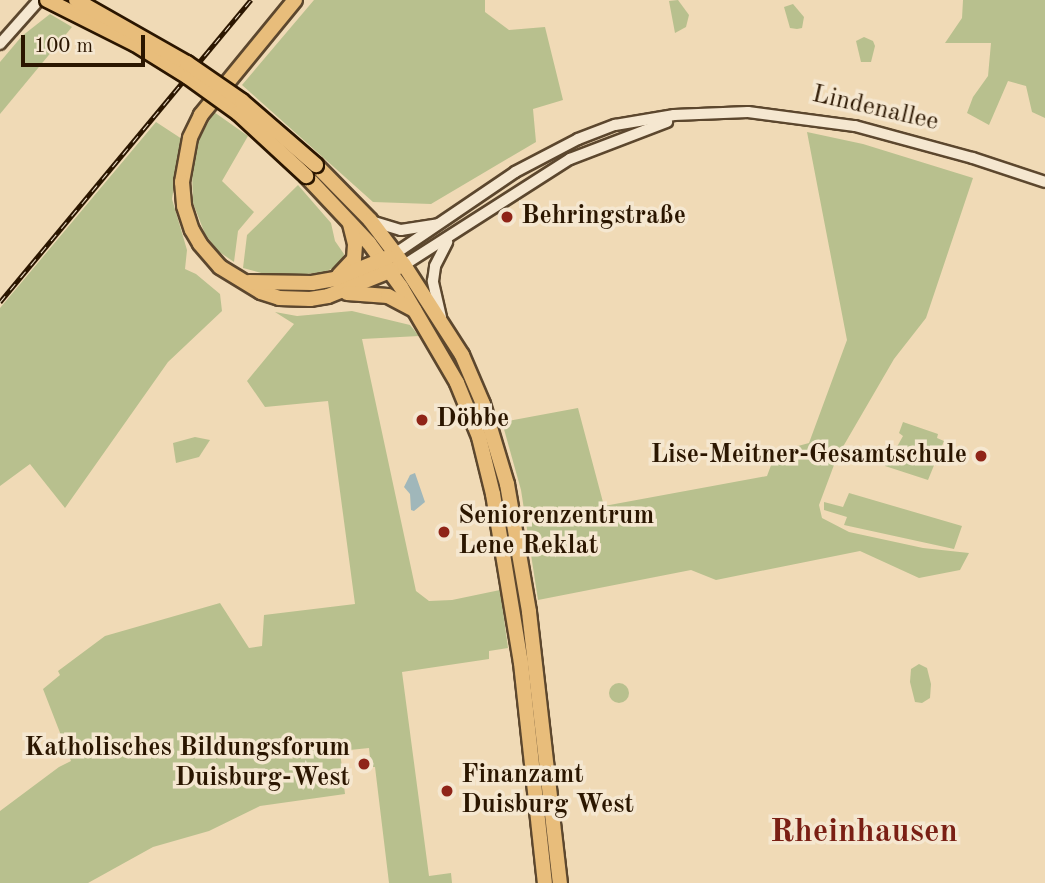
<!DOCTYPE html>
<meta charset="utf-8">
<style>
body{margin:0}
#map{position:relative;width:1045px;height:883px;overflow:hidden;background:#f0dab6;font-family:"Old Standard TT",serif}
div>[style]{position:absolute}
.green>*{inset:0;background:#b8c08e}
.round{border-radius:50%}
.water>*{inset:0;background:#a0b7ba}
.roads{filter:drop-shadow(2px 0 #5c472e) drop-shadow(-2px 0 #5c472e) drop-shadow(0 2px #5c472e) drop-shadow(0 -2px #5c472e)}
.minor>*{height:10px;margin:-5px;padding:0 5px;transform-origin:5px;border-radius:5px;background:#f5e7d0}
.major>*{height:14px;margin:-7px;padding:0 7px;transform-origin:7px;border-radius:7px;background:#e8bd7b}
.rail>*{height:5px;margin-top:-2.5px;transform-origin:0;background:repeating-linear-gradient(90deg,#f5e7d0 0 8px,#2b1600 0 16px);box-sizing:border-box;border-block:2px solid #2b1600}
.bridges{filter:drop-shadow(2px 0 #2b1600) drop-shadow(-2px 0 #2b1600) drop-shadow(0 2px #2b1600) drop-shadow(0 -2px #2b1600)}
.major-bridge>*{height:14px;margin:-7px;padding:0 7px;transform-origin:7px;border-radius:7px;background:#e8bd7b}
.dots>*{width:19px;height:19px;translate:-50% -50%;box-sizing:border-box;border:4px solid #f5e7d0;border-radius:50%}
span{translate:-50% -50%;white-space:nowrap;text-align:center;line-height:1.15;-webkit-text-stroke:7px #f5e7d0;paint-order:stroke}
.street-label{font-size:26px;color:#2b1600}
.poi-label{font-size:26px;color:#2b1600;font-weight:700}
.left{translate:0 -50%;text-align:left}
.right{translate:-100% -50%;text-align:right}
.district-label{font-size:33px;color:#7a1f14;font-weight:700}
.scale{position:absolute;left:21px;top:35px;width:124px;height:32px;box-sizing:border-box;border:4px solid #2b1600;border-top:0;padding-left:9px;font-size:21px;line-height:24px;white-space:nowrap;color:#2b1600;-webkit-text-stroke:5px #f5e7d0;paint-order:stroke}
</style>
<div id="map">
<div class="green">
<i style="clip-path:polygon(314px 0,485px 0,485px 12px,509px 30px,545px 27px,563px 100px,533px 109px,536px 142px,431px 204px,373px 202px,242px 85px)"></i>
<i style="clip-path:polygon(678px 0,689px 15px,686px 27px,675px 33px,669px 1px)"></i>
<i style="clip-path:polygon(963px 0,1045px 0,1045px 118px,1032px 112px,1026px 86px,1008px 81px,989px 125px,967px 113px,973px 97px,988px 76px,991px 43px,945px 43px,962px 18px)"></i>
<i style="clip-path:polygon(793px 4px,804px 17px,802px 28px,797px 29px,790px 28px,784px 7px)"></i>
<i style="clip-path:polygon(50px 14px,72px 27px,0 114px,0 62px,22px 36px)"></i>
<i style="clip-path:polygon(864px 37px,873px 41px,875px 46px,871px 62px,861px 62px,856px 41px)"></i>
<i style="clip-path:polygon(214px 112px,248px 136px,222px 181px,254px 212px,238px 231px,234px 262px,218px 251px,205px 234px,193px 203px,192px 171px,199px 139px)"></i>
<i style="clip-path:polygon(156px 122px,182px 139px,172px 199px,187px 250px,185px 269px,196px 274px,220px 294px,222px 311px,168px 362px,65px 508px,30px 464px,0 486px,0 308px)"></i>
<i style="clip-path:polygon(807px 132px,863px 144px,973px 178px,926px 318px,894px 359px,837px 457px,819px 505px,822px 518px,849px 532px,923px 548px,969px 553px,960px 570px,919px 578px,860px 551px,716px 580px,691px 570px,538px 600px,521px 490px,502px 422px,578px 408px,604px 506px,767px 476px,776px 452px,809px 443px,847px 340px)"></i>
<i style="clip-path:polygon(298px 185px,331px 223px,335px 241px,344px 254px,341px 264px,325px 272px,297px 275px,265px 274px,243px 268px,247px 235px)"></i>
<i style="clip-path:polygon(352px 311px,410px 325px,419px 336px,362px 339px,416px 591px,429px 601px,452px 600px,500px 590px,508px 648px,489px 651px,489px 659px,402px 672px,429px 876px,451px 873px,452px 883px,389px 883px,375px 767px,371px 767px,369px 748px,340px 751px,345px 794px,260px 806px,209px 831px,153px 847px,88px 883px,0 883px,0 811px,59px 767px,71px 761px,43px 689px,60px 675px,58px 671px,105px 636px,220px 603px,249px 648px,262px 646px,264px 615px,355px 604px,328px 401px,265px 407px,247px 381px,294px 324px,275px 312px,297px 316px)"></i>
<i style="clip-path:polygon(903px 422px,938px 434px,937px 438px,944px 441px,928px 480px,885px 466px,889px 452px,893px 454px,903px 436px,899px 433px)"></i>
<i style="clip-path:polygon(195px 437px,210px 440px,199px 457px,176px 463px,173px 443px)"></i>
<i style="clip-path:polygon(849px 493px,962px 526px,954px 549px,844px 525px,847px 517px,824px 510px,824px 502px,843px 507px)"></i>
<i style="clip-path:polygon(919px 664px,927px 668px,931px 684px,930px 698px,922px 703px,915px 702px,910px 682px,911px 669px)"></i>
<i class="round" style="left:609px;top:683px;width:20px;height:20px"></i>
</div>
<div class="water">
<i style="clip-path:polygon(415px 473px,425px 502px,414px 511px,411px 510px,410px 494px,404px 487px,410px 475px)"></i>
</div>
<div class="roads">
<div class="minor">
<i style="left:0;top:44px;width:59px;rotate:-48.4deg"></i>
<i style="left:371px;top:221px;width:31px;rotate:17deg"></i>
<i style="left:401px;top:230px;width:36px;rotate:-9deg"></i>
<i style="left:396px;top:253px;width:144px;rotate:-34.2deg"></i>
<i style="left:515px;top:172px;width:71px;rotate:-27.6deg"></i>
<i style="left:578px;top:139px;width:40px;rotate:-21deg"></i>
<i style="left:615px;top:125px;width:60px;rotate:-9.6deg"></i>
<i style="left:674px;top:115px;width:74px;rotate:-2.3deg"></i>
<i style="left:748px;top:112px;width:108px;rotate:7.5deg"></i>
<i style="left:855px;top:126px;width:122px;rotate:15.2deg"></i>
<i style="left:973px;top:158px;width:76px;rotate:18.4deg"></i>
<i style="left:404px;top:265px;width:197px;rotate:-32.6deg"></i>
<i style="left:570px;top:159px;width:104px;rotate:-20.9deg"></i>
<i style="left:441px;top:317px;width:37px;rotate:-103deg"></i>
<i style="left:433px;top:281px;width:15px;rotate:-82deg"></i>
<i style="left:435px;top:266px;width:27px;rotate:-63deg"></i>
</div>
<div class="major">
<i style="left:295px;top:0;width:149px;rotate:129.3deg"></i>
<i style="left:201px;top:115px;width:25px;rotate:116deg"></i>
<i style="left:190px;top:138px;width:45px;rotate:100.3deg"></i>
<i style="left:182px;top:182px;width:24px;rotate:85deg"></i>
<i style="left:184px;top:206px;width:25px;rotate:72deg"></i>
<i style="left:192px;top:230px;width:16px;rotate:60deg"></i>
<i style="left:200px;top:244px;width:30px;rotate:49deg"></i>
<i style="left:220px;top:267px;width:48px;rotate:31.4deg"></i>
<i style="left:261px;top:292px;width:19px;rotate:18deg"></i>
<i style="left:279px;top:298px;width:31px;rotate:2deg"></i>
<i style="left:310px;top:299px;width:18px;rotate:-9deg"></i>
<i style="left:328px;top:296px;width:74px;rotate:-22.1deg"></i>
<i style="left:316px;top:165px;width:77px;rotate:45.5deg"></i>
<i style="left:370px;top:220px;width:56px;rotate:52.9deg"></i>
<i style="left:404px;top:265px;width:107px;rotate:57.2deg"></i>
<i style="left:462px;top:355px;width:53px;rotate:66.8deg"></i>
<i style="left:483px;top:404px;width:84px;rotate:73.3deg"></i>
<i style="left:507px;top:484px;width:130px;rotate:80.2deg"></i>
<i style="left:529px;top:612px;width:273px;rotate:83.5deg"></i>
<i style="left:306px;top:176px;width:92px;rotate:46.8deg"></i>
<i style="left:369px;top:243px;width:54px;rotate:54deg"></i>
<i style="left:401px;top:287px;width:111px;rotate:59.7deg"></i>
<i style="left:457px;top:383px;width:58px;rotate:67.8deg"></i>
<i style="left:479px;top:437px;width:59px;rotate:76.2deg"></i>
<i style="left:493px;top:494px;width:171px;rotate:80.6deg"></i>
<i style="left:521px;top:663px;width:221px;rotate:83.8deg"></i>
<i style="left:339px;top:275px;width:22px;rotate:-47deg"></i>
<i style="left:354px;top:259px;width:15px;rotate:-86deg"></i>
<i style="left:355px;top:244px;width:21px;rotate:-104deg"></i>
<i style="left:249px;top:282px;width:63px;rotate:0.9deg"></i>
<i style="left:312px;top:283px;width:23px;rotate:-10deg"></i>
<i style="left:335px;top:279px;width:58px;rotate:-22.2deg"></i>
<i style="left:347px;top:293px;width:41px;rotate:4.2deg"></i>
<i style="left:388px;top:296px;width:30px;rotate:28deg"></i>
</div>
</div>
<div class="rail">
<i style="left:0;top:302px;width:393px;rotate:-50.3deg"></i>
</div>
<div class="bridges">
<div class="major-bridge">
<i style="left:47px;top:0;width:98px;rotate:26.6deg"></i>
<i style="left:135px;top:44px;width:62px;rotate:31.9deg"></i>
<i style="left:188px;top:77px;width:62px;rotate:35.8deg"></i>
<i style="left:238px;top:113px;width:93px;rotate:42.8deg"></i>
<i style="left:76px;top:0;width:128px;rotate:29.6deg"></i>
<i style="left:187px;top:63px;width:67px;rotate:34.6deg"></i>
<i style="left:242px;top:101px;width:98px;rotate:40.9deg"></i>
</div>
</div>
<div class="dots">
<i style="left:507px;top:217px;background:#8f2418"></i>
<i style="left:422px;top:420px;background:#8f2418"></i>
<i style="left:981px;top:456px;background:#8f2418"></i>
<i style="left:444px;top:532px;background:#8f2418"></i>
<i style="left:364px;top:764px;background:#8f2418"></i>
<i style="left:447px;top:791px;background:#8f2418"></i>
</div>
<div class="street-label">
<span style="left:875px;top:109px;rotate:13deg">Lindenallee</span>
</div>
<div class="poi-label">
<span class="left" style="left:521px;top:217px">Behringstraße</span>
<span class="left" style="left:436px;top:420px">Döbbe</span>
<span class="right" style="left:967px;top:456px">Lise-Meitner-Gesamtschule</span>
<span class="left" style="left:458px;top:532px">Seniorenzentrum<br>Lene Reklat</span>
<span class="right" style="left:350px;top:764px">Katholisches Bildungsforum<br>Duisburg-West</span>
<span class="left" style="left:461px;top:791px">Finanzamt<br>Duisburg West</span>
</div>
<div class="district-label">
<span style="left:864px;top:833px">Rheinhausen</span>
</div>
<div class="scale">100 m</div>
</div>
